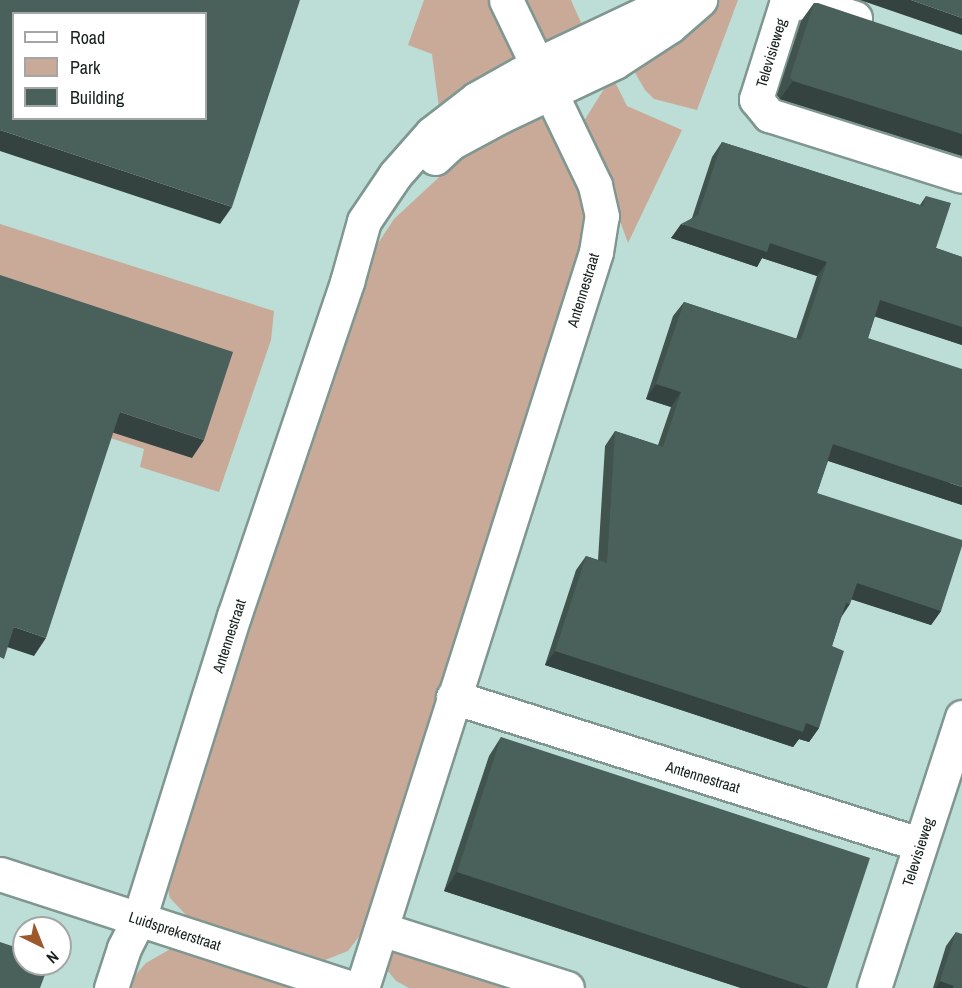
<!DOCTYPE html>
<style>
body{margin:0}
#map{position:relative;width:962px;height:988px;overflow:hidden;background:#d0e8e2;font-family:"Archivo Narrow",sans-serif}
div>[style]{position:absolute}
.built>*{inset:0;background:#bdded6}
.green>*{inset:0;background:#c9aa98}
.roads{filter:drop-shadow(2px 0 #809791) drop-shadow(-2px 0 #809791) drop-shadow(0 2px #809791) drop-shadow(0 -2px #809791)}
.minor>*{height:33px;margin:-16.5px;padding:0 16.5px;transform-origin:16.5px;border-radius:16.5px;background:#fff}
.wall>*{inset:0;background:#40534d}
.shaded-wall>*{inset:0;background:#34433f}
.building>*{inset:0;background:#4a605a}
span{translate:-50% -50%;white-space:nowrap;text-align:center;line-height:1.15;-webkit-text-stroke:6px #fff;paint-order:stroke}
.street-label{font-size:15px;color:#17201e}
.legend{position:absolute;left:12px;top:12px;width:195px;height:108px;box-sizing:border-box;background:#fff;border:2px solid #a2a6a5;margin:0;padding:8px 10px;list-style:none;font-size:18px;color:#17201e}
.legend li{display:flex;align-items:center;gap:12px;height:30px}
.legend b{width:30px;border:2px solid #a2a6a5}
.north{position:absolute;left:12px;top:916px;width:60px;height:60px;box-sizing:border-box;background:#fff;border:2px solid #a2a6a5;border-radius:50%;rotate:137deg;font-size:16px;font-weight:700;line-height:24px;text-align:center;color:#17201e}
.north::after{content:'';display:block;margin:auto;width:21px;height:27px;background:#9d582c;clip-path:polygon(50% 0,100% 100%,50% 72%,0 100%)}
</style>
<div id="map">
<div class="built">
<i style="clip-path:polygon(evenodd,0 0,962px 0,962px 988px,0 988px,0 0,14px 14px,206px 14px,206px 118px,14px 118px,14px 14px,0 0,24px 928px,60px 928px,60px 964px,24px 964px,24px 928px)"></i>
</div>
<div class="green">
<i style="clip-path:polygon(424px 0,494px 0,518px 53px,510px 68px,439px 108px,432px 54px,408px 45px)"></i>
<i style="clip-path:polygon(520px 0,571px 0,586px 34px,542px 46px)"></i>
<i style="clip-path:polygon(719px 0,738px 0,697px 110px,654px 99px,645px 90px,630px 64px)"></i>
<i style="clip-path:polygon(612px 76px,627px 106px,682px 130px,628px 243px,584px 121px)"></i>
<i style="clip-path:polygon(541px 118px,548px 124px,582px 186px,590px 240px,364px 930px,348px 951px,325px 960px,187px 916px,170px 898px,166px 883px,171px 858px,365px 263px,394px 219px,464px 154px,531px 119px)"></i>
<i style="clip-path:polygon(0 224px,274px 311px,271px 340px,219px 492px,140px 467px,144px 449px,0 402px)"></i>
<i style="clip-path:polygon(387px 941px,557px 988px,409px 988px,396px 981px,387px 970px,385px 957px)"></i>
<i style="clip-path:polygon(172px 948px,303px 988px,128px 988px,131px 980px,146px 963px)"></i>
</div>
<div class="roads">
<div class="minor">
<i style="left:855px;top:18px;width:51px;rotate:-161.6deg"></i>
<i style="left:807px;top:2px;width:21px;rotate:175deg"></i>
<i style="left:786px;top:4px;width:100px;rotate:107.5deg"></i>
<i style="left:756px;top:99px;width:21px;rotate:51deg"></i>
<i style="left:769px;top:115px;width:202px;rotate:17.5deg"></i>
<i style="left:435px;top:158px;width:22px;rotate:-43deg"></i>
<i style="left:451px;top:143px;width:57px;rotate:-28.4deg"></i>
<i style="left:501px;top:116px;width:126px;rotate:-25.3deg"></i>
<i style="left:615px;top:62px;width:66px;rotate:-33.2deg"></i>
<i style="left:670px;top:26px;width:40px;rotate:-41deg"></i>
<i style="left:453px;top:697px;width:490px;rotate:17.5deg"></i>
<i style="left:0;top:874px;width:369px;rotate:18deg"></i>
<i style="left:381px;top:929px;width:195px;rotate:17.6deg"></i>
<i style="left:111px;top:988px;width:42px;rotate:-72deg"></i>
<i style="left:124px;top:948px;width:33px;rotate:-63deg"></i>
<i style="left:139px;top:919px;width:318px;rotate:-72.6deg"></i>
<i style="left:234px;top:616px;width:353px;rotate:-71.3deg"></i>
<i style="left:347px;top:282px;width:63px;rotate:-74.4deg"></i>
<i style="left:364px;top:221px;width:55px;rotate:-56deg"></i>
<i style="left:395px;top:175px;width:56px;rotate:-48.6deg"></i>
<i style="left:432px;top:133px;width:56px;rotate:-37.7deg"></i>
<i style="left:476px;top:99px;width:71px;rotate:-29.4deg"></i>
<i style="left:538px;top:64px;width:131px;rotate:-25.4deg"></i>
<i style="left:656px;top:8px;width:13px;rotate:-39deg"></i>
<i style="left:362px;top:988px;width:772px;rotate:-72.36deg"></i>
<i style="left:596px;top:252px;width:36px;rotate:-81deg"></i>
<i style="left:602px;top:216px;width:32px;rotate:-103deg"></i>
<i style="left:595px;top:185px;width:205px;rotate:-115.7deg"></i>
<i style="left:874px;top:988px;width:285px;rotate:-72deg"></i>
</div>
</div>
<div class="wall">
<i style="clip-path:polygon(814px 3px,962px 51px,962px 156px,780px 99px,777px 95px,801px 21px)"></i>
<i style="clip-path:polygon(722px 142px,920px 205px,926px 196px,936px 248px,962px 257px,962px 345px,875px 316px,868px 338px,962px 505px,828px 461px,817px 493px,941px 611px,931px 625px,852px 599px,841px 617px,832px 646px,819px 728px,809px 742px,799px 739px,793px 747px,545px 665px,576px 570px,586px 556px,598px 560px,605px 446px,615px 431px,658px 445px,671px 407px,646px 399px,673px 316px,684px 302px,796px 339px,817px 276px,762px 258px,757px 267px,671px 238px,692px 218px,712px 157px)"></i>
<i style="clip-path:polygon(501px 737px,827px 988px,741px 988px,444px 891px,489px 756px)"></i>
<i style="clip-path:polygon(956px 932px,962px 988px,933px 988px,946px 946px)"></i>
</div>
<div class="shaded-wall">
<i style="clip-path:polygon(860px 0,911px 0,962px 18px,962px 35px)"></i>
<i style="clip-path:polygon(793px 81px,962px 134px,962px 156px,780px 99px)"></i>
<i style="clip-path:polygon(0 130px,232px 207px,220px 224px,0 151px)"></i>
<i style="clip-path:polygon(681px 224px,770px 243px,827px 262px,817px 276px,762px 258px,757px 267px,671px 238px)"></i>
<i style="clip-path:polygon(880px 300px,962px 327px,962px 345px,870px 315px)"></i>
<i style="clip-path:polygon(656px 384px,681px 392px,671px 407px,646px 399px)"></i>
<i style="clip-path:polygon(120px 412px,204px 440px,192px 458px,108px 431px)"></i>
<i style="clip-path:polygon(833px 444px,962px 487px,962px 505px,823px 459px)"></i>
<i style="clip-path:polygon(857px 583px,941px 611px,931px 625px,847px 598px)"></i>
<i style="clip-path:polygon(846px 603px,850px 604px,840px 619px)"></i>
<i style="clip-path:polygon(14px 627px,46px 638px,34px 656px,1px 645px)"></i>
<i style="clip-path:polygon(555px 651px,806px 723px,819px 728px,809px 742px,799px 739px,793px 747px,545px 665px)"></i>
<i style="clip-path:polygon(457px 872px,810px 988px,741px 988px,444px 891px)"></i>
<i style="clip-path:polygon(940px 981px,954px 986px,953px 988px,936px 988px)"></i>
</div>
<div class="building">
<i style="clip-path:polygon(evenodd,0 0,300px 0,232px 207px,0 130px,0 0,14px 14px,206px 14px,206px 118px,14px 118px,14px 14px)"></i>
<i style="clip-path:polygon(911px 0,962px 0,962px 18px)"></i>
<i style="clip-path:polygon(814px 3px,818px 3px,962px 51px,962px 134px,793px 81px,790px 77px)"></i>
<i style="clip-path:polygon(722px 142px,923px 206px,926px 196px,951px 203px,936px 248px,962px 257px,962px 327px,880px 300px,868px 338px,962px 369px,962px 487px,833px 444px,817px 493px,962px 540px,962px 546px,941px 611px,857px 583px,850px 604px,846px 603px,832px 646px,844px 651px,819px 728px,806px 723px,803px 732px,555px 651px,586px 556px,607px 563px,615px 431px,663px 447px,681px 392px,656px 384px,684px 302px,801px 340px,827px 262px,770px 243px,767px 252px,681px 224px,698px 215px)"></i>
<i style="clip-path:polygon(0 275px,233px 352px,204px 440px,120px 412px,46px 638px,14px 627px,4px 659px,0 657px)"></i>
<i style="clip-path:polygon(501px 737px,870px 858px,827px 988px,810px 988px,457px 872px)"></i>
<i style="clip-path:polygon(956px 932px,962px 934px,962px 988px,953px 988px,954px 986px,940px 981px)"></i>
<i style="clip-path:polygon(0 942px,24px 950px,24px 964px,52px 964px,46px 972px,40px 988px,0 988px)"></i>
</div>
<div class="street-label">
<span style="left:771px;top:53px;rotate:-73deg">Televisieweg</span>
<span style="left:583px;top:290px;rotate:-73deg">Antennestraat</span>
<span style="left:229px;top:636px;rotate:-72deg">Antennestraat</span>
<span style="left:703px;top:777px;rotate:17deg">Antennestraat</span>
<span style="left:918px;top:852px;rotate:-72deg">Televisieweg</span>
<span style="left:175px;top:931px;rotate:18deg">Luidsprekerstraat</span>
</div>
<ul class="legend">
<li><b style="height:8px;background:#fff"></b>Road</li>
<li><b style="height:16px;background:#c9aa98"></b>Park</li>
<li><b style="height:16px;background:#4a605a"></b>Building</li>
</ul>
<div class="north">N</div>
</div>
